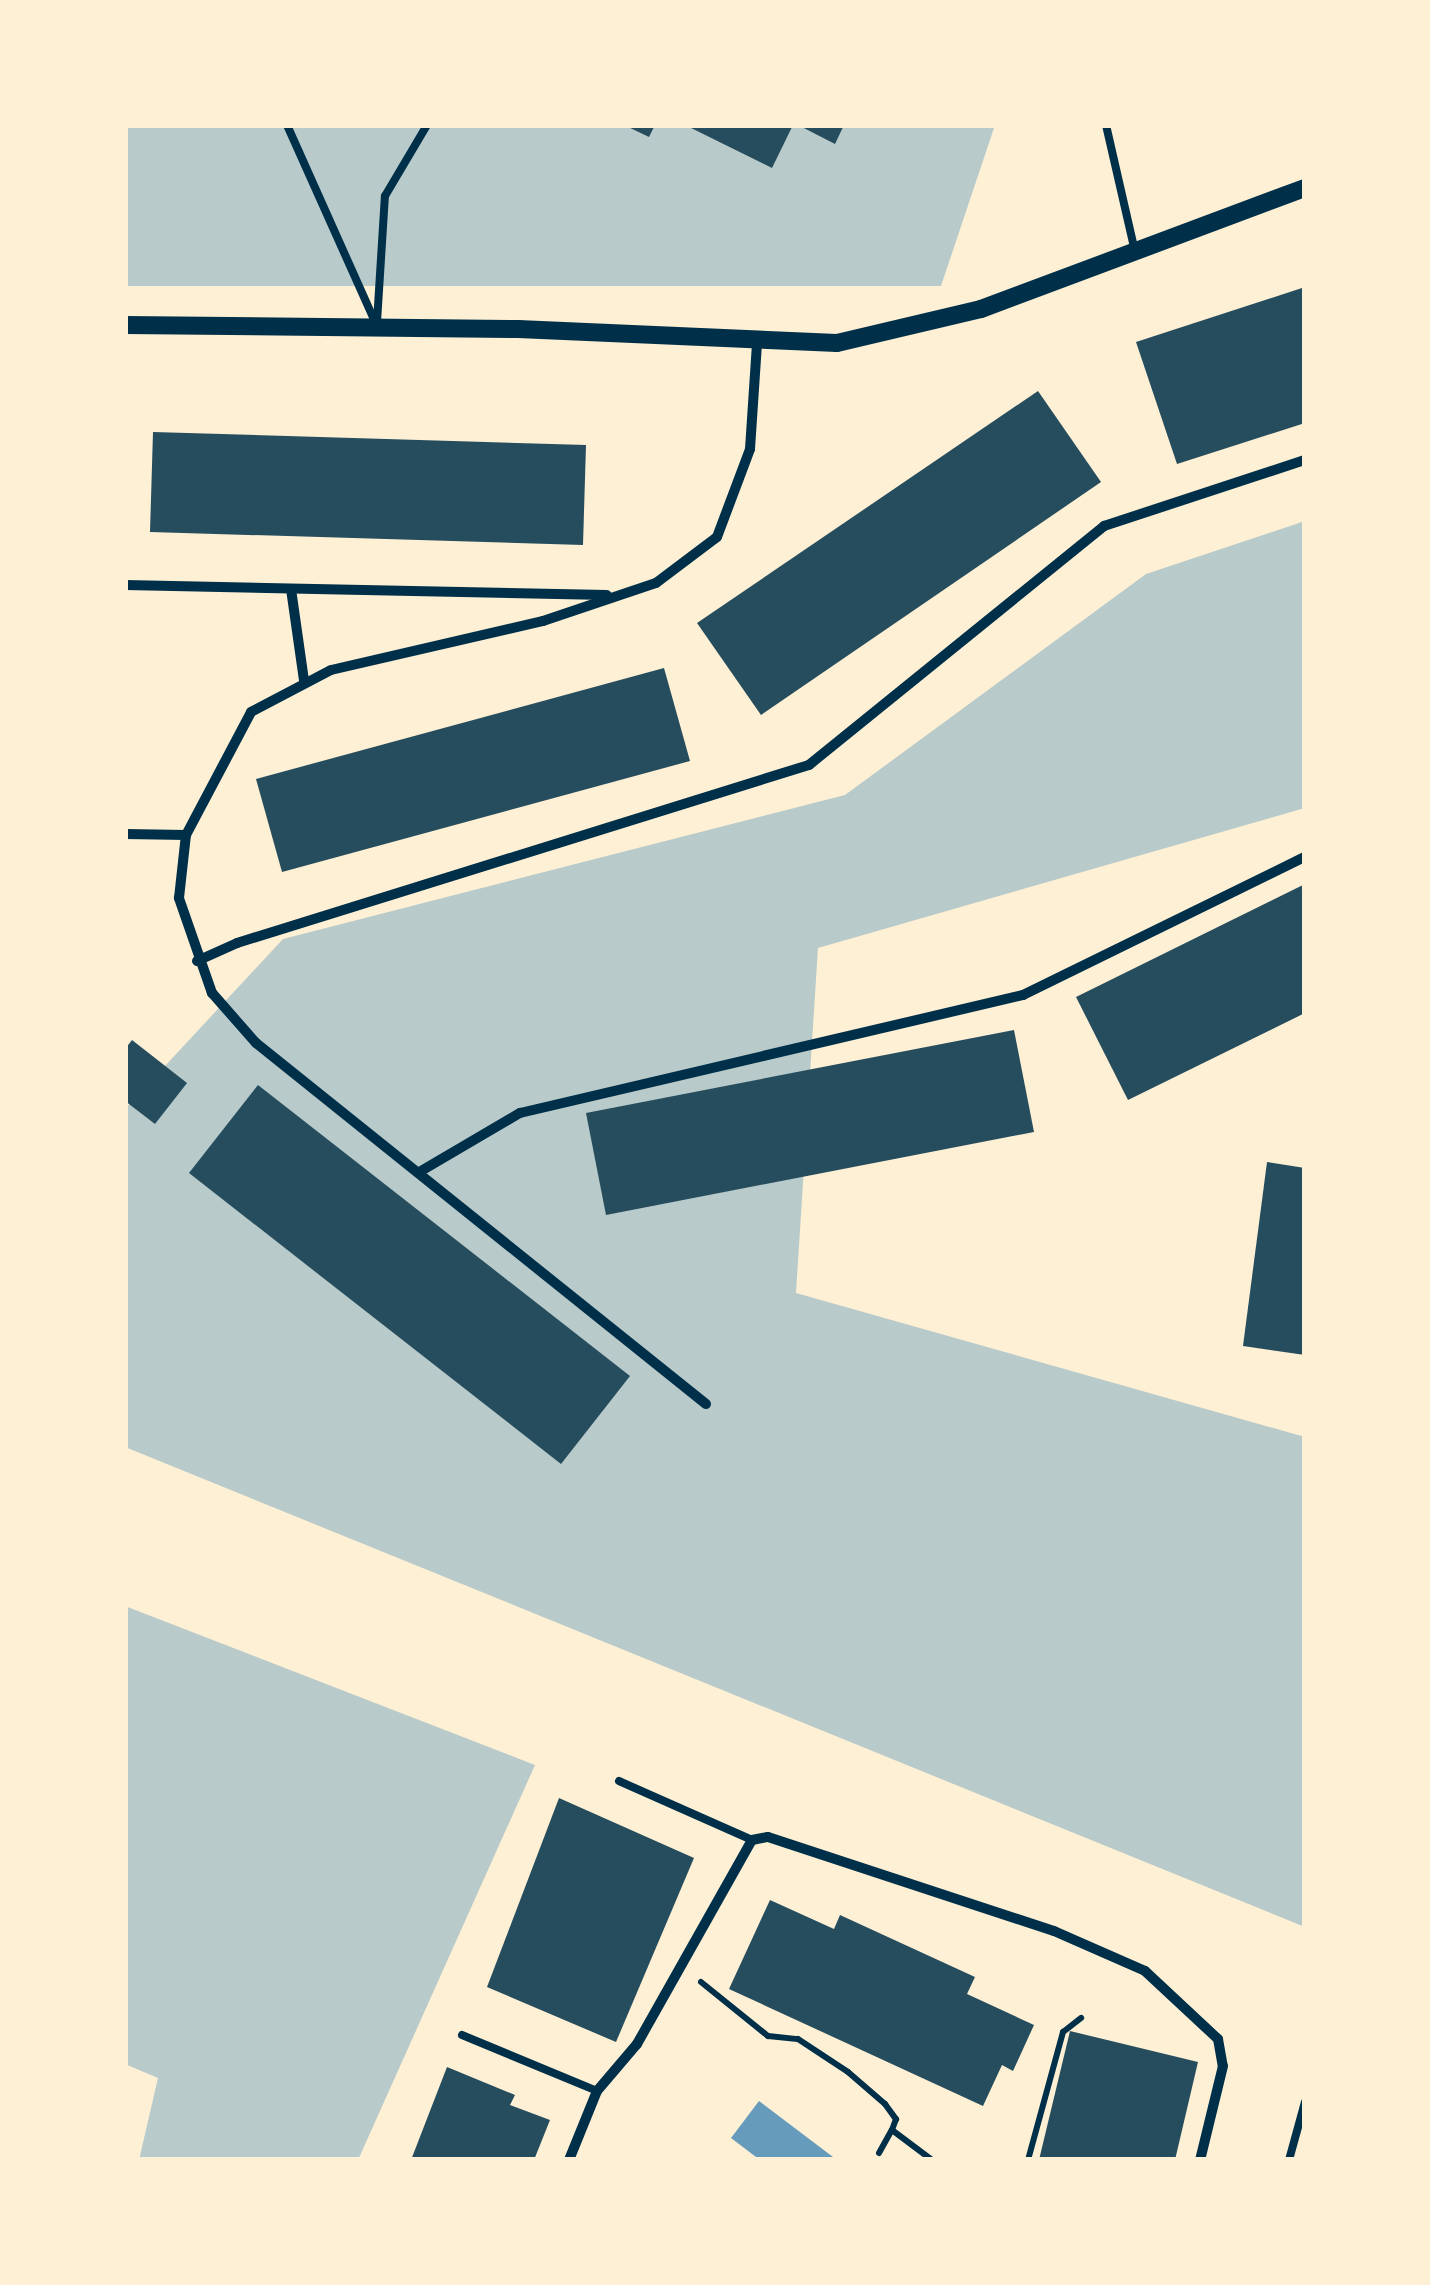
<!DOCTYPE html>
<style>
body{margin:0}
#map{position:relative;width:1430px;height:2285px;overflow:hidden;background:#fdf0d5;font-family:"Alegreya Sans",sans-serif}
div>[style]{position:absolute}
.green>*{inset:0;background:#b9caca}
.water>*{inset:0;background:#669bbc}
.building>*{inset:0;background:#264d5e}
.path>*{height:6px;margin:-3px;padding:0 3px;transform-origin:3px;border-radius:3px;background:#003049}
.service>*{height:8px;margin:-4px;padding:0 4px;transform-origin:4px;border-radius:4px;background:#003049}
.minor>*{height:10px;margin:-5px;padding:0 5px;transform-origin:5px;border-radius:5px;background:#003049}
.tertiary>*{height:18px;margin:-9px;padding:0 9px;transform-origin:9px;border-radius:9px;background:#003049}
span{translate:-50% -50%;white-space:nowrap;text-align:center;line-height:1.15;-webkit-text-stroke:9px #fdf0d5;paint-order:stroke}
.frame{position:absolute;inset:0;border:128px solid #fdf0d5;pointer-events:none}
</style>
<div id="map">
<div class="green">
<i style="clip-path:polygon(125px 125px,995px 125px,941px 286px,125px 286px)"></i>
<i style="clip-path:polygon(1305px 521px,1305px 808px,818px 948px,796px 1293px,1305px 1437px,1305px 1927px,125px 1447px,125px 1109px,283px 939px,845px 795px,1146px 574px)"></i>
<i style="clip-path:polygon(125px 1606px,535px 1765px,358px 2160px,139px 2160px,158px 2078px,125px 2064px)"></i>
</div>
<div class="water">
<i style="clip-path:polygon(759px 2101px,833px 2157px,831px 2160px,760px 2160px,731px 2138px)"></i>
</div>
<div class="building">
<i style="clip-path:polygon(624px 125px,655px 125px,649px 137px)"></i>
<i style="clip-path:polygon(685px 125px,793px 125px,772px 168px)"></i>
<i style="clip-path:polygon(798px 125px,844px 125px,835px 144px)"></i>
<i style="clip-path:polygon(1305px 287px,1305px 423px,1177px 464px,1136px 342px)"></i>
<i style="clip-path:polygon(1038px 391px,1101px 482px,761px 715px,697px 623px)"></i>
<i style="clip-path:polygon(153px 432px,586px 445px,583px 545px,150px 532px)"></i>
<i style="clip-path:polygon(664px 668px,690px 761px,282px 872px,256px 779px)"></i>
<i style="clip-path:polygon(1305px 884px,1305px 1013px,1128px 1100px,1076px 997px)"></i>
<i style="clip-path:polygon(1014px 1030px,1034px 1132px,606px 1215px,586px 1113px)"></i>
<i style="clip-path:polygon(132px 1040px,187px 1083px,155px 1124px,125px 1101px,125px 1049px)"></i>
<i style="clip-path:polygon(258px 1085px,630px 1376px,561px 1464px,189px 1173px)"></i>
<i style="clip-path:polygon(1267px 1162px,1305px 1168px,1305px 1355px,1243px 1346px)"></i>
<i style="clip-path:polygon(559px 1798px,694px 1858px,616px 2042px,487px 1987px)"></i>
<i style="clip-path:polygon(770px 1900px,834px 1929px,840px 1915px,975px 1977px,967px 1994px,1034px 2025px,1013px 2071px,1002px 2065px,983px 2106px,729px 1989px)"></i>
<i style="clip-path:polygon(1070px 2031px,1198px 2062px,1175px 2160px,1039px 2160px)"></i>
<i style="clip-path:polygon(447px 2067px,515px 2095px,510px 2105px,550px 2120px,534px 2160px,411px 2160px)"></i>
</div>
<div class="path">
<i style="left:701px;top:1982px;width:86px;rotate:38.9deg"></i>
<i style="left:768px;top:2036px;width:30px;rotate:6deg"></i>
<i style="left:798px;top:2039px;width:60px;rotate:33.4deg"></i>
<i style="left:848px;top:2072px;width:49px;rotate:40.9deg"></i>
<i style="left:885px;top:2104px;width:19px;rotate:54deg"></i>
<i style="left:896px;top:2119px;width:12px;rotate:110deg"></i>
<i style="left:892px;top:2130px;width:50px;rotate:36.9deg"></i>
<i style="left:879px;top:2153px;width:26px;rotate:-61deg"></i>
<i style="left:1028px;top:2160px;width:133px;rotate:-74.7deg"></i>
<i style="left:1063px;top:2032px;width:23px;rotate:-38deg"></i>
</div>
<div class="service">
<i style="left:287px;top:125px;width:220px;rotate:65.9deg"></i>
<i style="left:1106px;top:125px;width:130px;rotate:77.1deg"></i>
<i style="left:377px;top:322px;width:126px;rotate:-86.4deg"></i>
<i style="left:385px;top:196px;width:82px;rotate:-59.4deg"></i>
<i style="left:619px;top:1781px;width:145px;rotate:23.9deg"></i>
<i style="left:462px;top:2035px;width:146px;rotate:22.5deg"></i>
<i style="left:1289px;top:2160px;width:60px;rotate:-74.6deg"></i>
</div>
<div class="minor">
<i style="left:125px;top:585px;width:482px;rotate:1.2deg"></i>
<i style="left:291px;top:589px;width:92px;rotate:81.9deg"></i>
<i style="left:125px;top:834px;width:61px;rotate:0.9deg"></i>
<i style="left:197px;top:961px;width:44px;rotate:-24.2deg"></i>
<i style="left:237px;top:943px;width:599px;rotate:-17.29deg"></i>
<i style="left:809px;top:765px;width:380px;rotate:-39deg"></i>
<i style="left:1104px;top:526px;width:212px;rotate:-18.2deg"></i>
<i style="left:421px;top:1171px;width:115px;rotate:-30.4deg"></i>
<i style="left:520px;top:1113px;width:517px;rotate:-13.2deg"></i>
<i style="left:1023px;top:995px;width:314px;rotate:-26.1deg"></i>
<i style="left:706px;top:1404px;width:577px;rotate:-141.26deg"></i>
<i style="left:256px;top:1043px;width:67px;rotate:-131.3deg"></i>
<i style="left:212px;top:993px;width:101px;rotate:-109.2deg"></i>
<i style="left:179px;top:898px;width:63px;rotate:-83.7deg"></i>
<i style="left:186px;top:835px;width:139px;rotate:-62.1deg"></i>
<i style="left:251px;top:712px;width:90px;rotate:-27.7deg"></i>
<i style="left:331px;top:670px;width:218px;rotate:-13deg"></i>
<i style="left:543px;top:621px;width:119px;rotate:-18.6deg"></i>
<i style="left:656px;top:583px;width:76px;rotate:-37deg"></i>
<i style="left:717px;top:537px;width:94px;rotate:-69.4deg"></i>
<i style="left:750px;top:449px;width:106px;rotate:-86.2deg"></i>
<i style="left:569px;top:2160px;width:74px;rotate:-67.9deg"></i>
<i style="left:597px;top:2091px;width:62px;rotate:-49.6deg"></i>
<i style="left:637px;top:2044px;width:234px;rotate:-60.6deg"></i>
<i style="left:752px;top:1840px;width:16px;rotate:-11deg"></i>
<i style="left:768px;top:1837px;width:301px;rotate:18.2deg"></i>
<i style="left:1054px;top:1931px;width:99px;rotate:23.7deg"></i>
<i style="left:1145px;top:1971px;width:100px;rotate:43deg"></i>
<i style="left:1218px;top:2039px;width:27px;rotate:80deg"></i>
<i style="left:1223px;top:2066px;width:97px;rotate:103.7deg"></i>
</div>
<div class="tertiary">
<i style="left:125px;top:325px;width:393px;rotate:0.6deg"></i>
<i style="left:518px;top:329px;width:319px;rotate:2.5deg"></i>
<i style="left:837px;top:343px;width:148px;rotate:-13.3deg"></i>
<i style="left:981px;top:309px;width:346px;rotate:-20.5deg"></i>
</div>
<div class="frame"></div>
</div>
